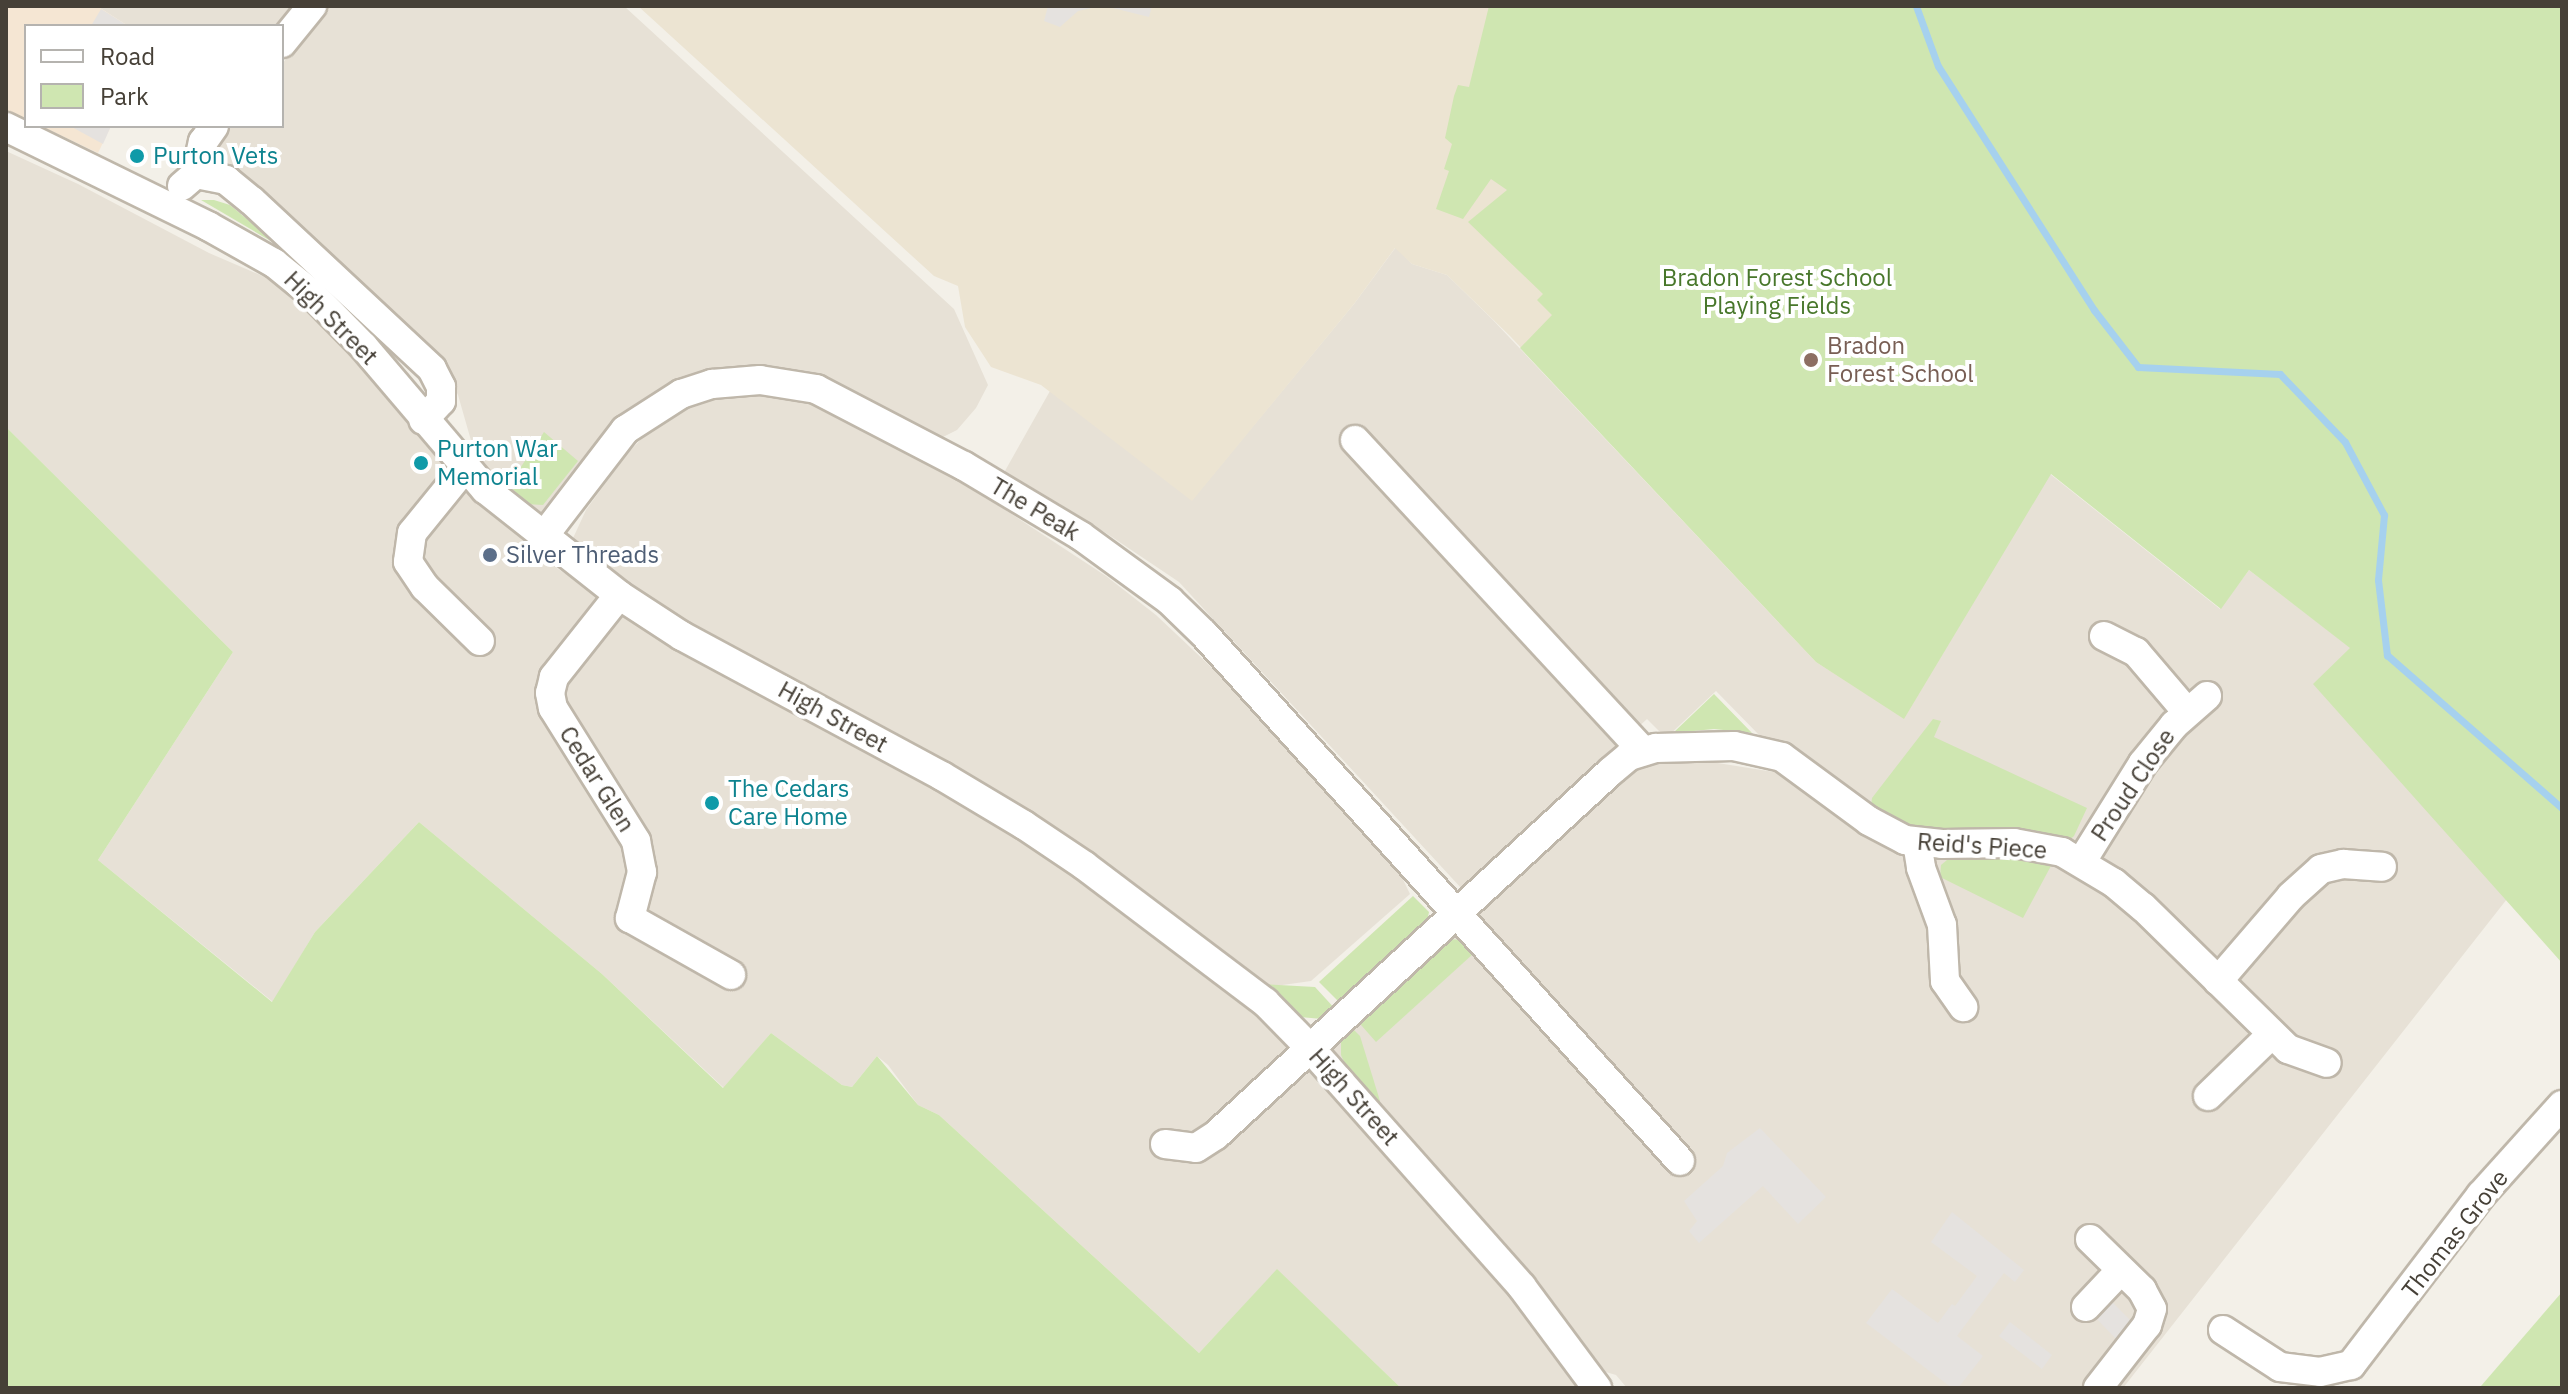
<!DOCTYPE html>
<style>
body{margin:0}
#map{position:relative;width:2568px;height:1394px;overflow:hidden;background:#f3f0e8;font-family:"IBM Plex Sans",sans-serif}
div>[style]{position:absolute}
.residential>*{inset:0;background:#e7e1d6}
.commercial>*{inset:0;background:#f5e6d3}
.education>*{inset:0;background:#ece4d2}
.green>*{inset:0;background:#cfe6b1}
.parking>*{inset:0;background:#e5e2df}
.stream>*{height:7px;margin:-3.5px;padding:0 3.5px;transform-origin:3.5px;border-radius:3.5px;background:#a6d1ee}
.roads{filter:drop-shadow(2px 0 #bfb7aa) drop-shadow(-2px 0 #bfb7aa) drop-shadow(0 2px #bfb7aa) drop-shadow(0 -2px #bfb7aa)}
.minor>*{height:28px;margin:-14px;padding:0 14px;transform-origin:14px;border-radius:14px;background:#fff}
.dots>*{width:22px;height:22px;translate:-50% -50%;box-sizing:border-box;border:4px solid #fff;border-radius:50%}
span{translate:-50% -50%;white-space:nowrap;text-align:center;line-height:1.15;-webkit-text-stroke:8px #fff;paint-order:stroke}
.culture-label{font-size:24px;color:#0d838f}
.left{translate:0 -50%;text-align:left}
.park-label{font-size:24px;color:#48772b}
.street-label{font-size:24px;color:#464037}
.education-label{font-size:24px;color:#785e54}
.service-label{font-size:24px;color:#4e5e75}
.frame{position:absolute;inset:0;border:8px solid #464037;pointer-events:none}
.legend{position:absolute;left:24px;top:24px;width:260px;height:104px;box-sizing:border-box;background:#fff;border:2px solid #b5b3af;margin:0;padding:10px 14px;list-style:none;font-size:24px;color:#464037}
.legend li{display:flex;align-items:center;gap:16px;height:40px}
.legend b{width:40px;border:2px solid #b5b3af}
</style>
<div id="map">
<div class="residential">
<i style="clip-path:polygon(97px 6px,307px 6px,282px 26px,128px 26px)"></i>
<i style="clip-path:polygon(329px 6px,624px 6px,954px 309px,988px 385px,976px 408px,957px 430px,941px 438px,926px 439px,865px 405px,771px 365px,704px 373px,553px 518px,530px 517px,476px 458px,458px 395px,445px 369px,266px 197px,210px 152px,231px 126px,282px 126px,282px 64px)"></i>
<i style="clip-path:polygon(6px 151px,78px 184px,209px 253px,279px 283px,373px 378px,451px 470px,558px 569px,628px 614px,1026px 838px,1195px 958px,1333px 1091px,1540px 1330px,1586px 1388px,1401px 1388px,1277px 1270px,1199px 1353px,939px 1115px,918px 1105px,888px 1065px,877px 1056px,852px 1087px,842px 1085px,771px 1033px,724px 1088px,602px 974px,419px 822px,315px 932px,273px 1002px,98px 860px,233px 652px,6px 427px)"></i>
<i style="clip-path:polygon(1396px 247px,1412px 264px,1447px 275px,1492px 319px,1816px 662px,1904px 718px,2050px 474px,2220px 609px,2249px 570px,2351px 648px,2314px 684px,2507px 899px,2123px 1388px,1627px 1388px,1616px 1375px,1589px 1367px,1310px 1048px,1643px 751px,1780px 773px,1839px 818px,1856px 798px,1802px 754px,1762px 738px,1716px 691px,1666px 738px,1647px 719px,1462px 889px,1179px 582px,1106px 533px,1001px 478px,1050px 391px,1192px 500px,1354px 304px)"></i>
<i style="clip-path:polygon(741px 396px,779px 396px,809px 402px,840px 415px,978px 492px,1106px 576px,1156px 615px,1279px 731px,1396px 865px,1410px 894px,1311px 981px,1254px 989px,568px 549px,586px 510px,625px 456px,646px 434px,672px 415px,712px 398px)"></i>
</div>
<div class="commercial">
<i style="clip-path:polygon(6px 6px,97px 6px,128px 26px,26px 26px,26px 119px,6px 111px)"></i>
<i style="clip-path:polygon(41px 126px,111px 126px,98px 153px)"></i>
</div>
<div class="education">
<i style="clip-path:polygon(638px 6px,1890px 6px,2050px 474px,1904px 719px,1816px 662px,1510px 336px,1447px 275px,1412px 264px,1395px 248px,1354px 304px,1192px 501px,1041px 385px,991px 367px,965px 327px,958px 286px,934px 276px)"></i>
</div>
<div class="green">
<i style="clip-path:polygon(1489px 6px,2562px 6px,2562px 963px,2313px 684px,2350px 648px,2249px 570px,2221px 609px,2051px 474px,1904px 719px,1816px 662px,1520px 348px,1552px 315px,1537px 300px,1543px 294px,1468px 222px,1507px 190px,1491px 179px,1463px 219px,1436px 209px,1449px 171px,1444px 169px,1452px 144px,1445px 138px,1454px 96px,1458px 85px,1469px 87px)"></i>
<i style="clip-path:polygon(201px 200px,214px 200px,230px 205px,281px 247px)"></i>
<i style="clip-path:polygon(6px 427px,233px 652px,98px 860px,272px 1002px,315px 932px,419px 822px,602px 974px,723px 1088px,771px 1033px,842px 1085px,852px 1087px,877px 1056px,918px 1105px,939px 1115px,1199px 1353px,1277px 1269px,1401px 1388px,6px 1388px)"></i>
<i style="clip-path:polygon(544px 432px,578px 461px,543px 505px,526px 504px,509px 485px)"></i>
<i style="clip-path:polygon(1714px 694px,1752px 733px,1714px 729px,1673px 733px)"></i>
<i style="clip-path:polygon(1933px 719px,1941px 721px,1934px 737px,2087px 808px,2074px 836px,2067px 842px,1918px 830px,1894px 822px,1871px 806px,1872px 798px)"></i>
<i style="clip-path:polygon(2011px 855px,2052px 864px,2023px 918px,1940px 877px,1941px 865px,1947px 860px)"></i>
<i style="clip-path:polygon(1413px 896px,1429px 912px,1426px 926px,1342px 1005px,1319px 982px)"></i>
<i style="clip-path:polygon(1448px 939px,1461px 940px,1473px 954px,1376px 1042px,1354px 1017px)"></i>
<i style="clip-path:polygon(1263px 984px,1315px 987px,1337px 1011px,1322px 1019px,1300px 1017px)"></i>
<i style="clip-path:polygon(1347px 1023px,1360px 1036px,1380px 1101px,1377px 1105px,1348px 1071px,1341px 1055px,1341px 1037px)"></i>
<i style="clip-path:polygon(2562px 1292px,2562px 1388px,2480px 1388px,2481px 1386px)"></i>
</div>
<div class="parking">
<i style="clip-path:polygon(1048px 6px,1101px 6px,1078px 11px,1060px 27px,1044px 21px)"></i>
<i style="clip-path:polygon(1105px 6px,1152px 6px,1149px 17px)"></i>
<i style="clip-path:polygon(101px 9px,128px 26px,91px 26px)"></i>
<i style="clip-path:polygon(70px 126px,111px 126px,103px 144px)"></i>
<i style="clip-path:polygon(1760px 1128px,1826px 1197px,1798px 1224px,1763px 1186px,1699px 1243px,1689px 1231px,1697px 1221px,1684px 1201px,1723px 1166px,1727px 1153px)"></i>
<i style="clip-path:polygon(1952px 1212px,2024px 1270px,2015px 1282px,2004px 1273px,1957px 1336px,1983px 1356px,1958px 1388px,1952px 1388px,1866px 1323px,1892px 1289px,1938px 1323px,1952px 1304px,1955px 1306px,1977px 1276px,1931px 1242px)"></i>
<i style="clip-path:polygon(2109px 1299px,2134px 1324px,2118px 1341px,2091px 1313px)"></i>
<i style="clip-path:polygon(2010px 1322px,2052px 1355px,2042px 1369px,1999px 1336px)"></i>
</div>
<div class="stream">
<i style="left:1916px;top:6px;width:64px;rotate:69.9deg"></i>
<i style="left:1938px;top:66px;width:290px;rotate:57.4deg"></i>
<i style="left:2094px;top:310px;width:72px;rotate:52.3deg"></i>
<i style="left:2138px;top:367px;width:142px;rotate:2.8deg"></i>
<i style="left:2280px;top:374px;width:94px;rotate:46.3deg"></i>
<i style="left:2345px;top:442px;width:83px;rotate:61.9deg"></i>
<i style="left:2384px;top:515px;width:65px;rotate:95.3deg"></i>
<i style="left:2378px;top:580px;width:76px;rotate:83.2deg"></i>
<i style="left:2387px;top:655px;width:232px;rotate:41.2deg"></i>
</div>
<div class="roads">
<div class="minor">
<i style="left:282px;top:43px;width:48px;rotate:-51deg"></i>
<i style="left:6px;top:127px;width:225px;rotate:26.1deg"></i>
<i style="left:208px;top:226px;width:76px;rotate:29.3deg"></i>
<i style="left:274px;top:263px;width:49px;rotate:39.2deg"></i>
<i style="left:312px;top:294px;width:74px;rotate:45.5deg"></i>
<i style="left:364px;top:347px;width:187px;rotate:49.6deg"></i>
<i style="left:485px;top:489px;width:171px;rotate:38.3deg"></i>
<i style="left:619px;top:595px;width:75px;rotate:33.1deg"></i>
<i style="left:682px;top:636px;width:295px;rotate:28.3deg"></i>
<i style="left:942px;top:776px;width:96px;rotate:30.9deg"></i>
<i style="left:1024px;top:825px;width:73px;rotate:33.9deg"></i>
<i style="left:1085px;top:866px;width:226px;rotate:37.1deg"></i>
<i style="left:1265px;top:1002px;width:64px;rotate:45.6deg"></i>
<i style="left:1310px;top:1048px;width:319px;rotate:48.4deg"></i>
<i style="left:1522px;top:1287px;width:126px;rotate:53.4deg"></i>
<i style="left:196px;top:174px;width:31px;rotate:11deg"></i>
<i style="left:226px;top:180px;width:33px;rotate:39deg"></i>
<i style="left:252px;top:201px;width:246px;rotate:43deg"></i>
<i style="left:432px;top:369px;width:20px;rotate:63deg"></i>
<i style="left:441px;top:387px;width:14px;rotate:90deg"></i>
<i style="left:441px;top:401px;width:26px;rotate:133deg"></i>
<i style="left:182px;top:186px;width:18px;rotate:-41deg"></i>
<i style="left:196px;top:174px;width:33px;rotate:-78deg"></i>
<i style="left:203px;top:142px;width:19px;rotate:-55deg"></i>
<i style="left:1355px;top:440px;width:424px;rotate:47.2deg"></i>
<i style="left:464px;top:469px;width:82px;rotate:129.1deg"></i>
<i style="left:412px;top:533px;width:29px;rotate:98deg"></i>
<i style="left:408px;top:562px;width:30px;rotate:56deg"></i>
<i style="left:425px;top:587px;width:77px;rotate:44.5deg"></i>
<i style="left:543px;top:537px;width:135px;rotate:-52.5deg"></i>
<i style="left:625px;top:430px;width:67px;rotate:-32.7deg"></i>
<i style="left:681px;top:394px;width:33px;rotate:-18deg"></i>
<i style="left:712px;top:384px;width:48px;rotate:-4.8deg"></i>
<i style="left:760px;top:380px;width:57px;rotate:9.1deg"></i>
<i style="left:816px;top:389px;width:167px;rotate:27.5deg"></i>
<i style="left:964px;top:466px;width:136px;rotate:30.9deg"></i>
<i style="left:1081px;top:536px;width:110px;rotate:36.1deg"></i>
<i style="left:1170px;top:601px;width:47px;rotate:44.1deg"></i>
<i style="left:1204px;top:634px;width:710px;rotate:47.91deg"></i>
<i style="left:619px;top:595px;width:105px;rotate:128.4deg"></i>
<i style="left:554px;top:677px;width:16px;rotate:104deg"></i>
<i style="left:550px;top:693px;width:15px;rotate:79deg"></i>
<i style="left:553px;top:708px;width:157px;rotate:58deg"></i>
<i style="left:636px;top:841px;width:32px;rotate:79deg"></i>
<i style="left:642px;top:872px;width:48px;rotate:104.6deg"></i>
<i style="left:630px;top:918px;width:116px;rotate:29.4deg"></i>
<i style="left:2104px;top:636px;width:36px;rotate:27deg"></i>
<i style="left:2136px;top:652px;width:79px;rotate:49.6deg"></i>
<i style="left:1917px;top:842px;width:26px;rotate:81deg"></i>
<i style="left:1921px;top:868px;width:61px;rotate:69.8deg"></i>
<i style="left:1942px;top:925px;width:56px;rotate:86.9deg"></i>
<i style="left:1945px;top:981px;width:32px;rotate:55deg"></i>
<i style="left:2082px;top:861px;width:115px;rotate:-58.1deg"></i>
<i style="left:2143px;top:763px;width:49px;rotate:-50.8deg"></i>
<i style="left:2174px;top:725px;width:44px;rotate:-41.3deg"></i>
<i style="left:2218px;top:981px;width:112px;rotate:-49.3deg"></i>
<i style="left:2291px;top:896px;width:40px;rotate:-42deg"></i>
<i style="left:2321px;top:869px;width:23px;rotate:-13deg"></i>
<i style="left:2343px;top:864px;width:39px;rotate:4deg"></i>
<i style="left:2208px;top:1096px;width:88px;rotate:-44.1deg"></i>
<i style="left:1165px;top:1144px;width:31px;rotate:7deg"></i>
<i style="left:1196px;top:1148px;width:24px;rotate:-33deg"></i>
<i style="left:1216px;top:1135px;width:536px;rotate:-42.65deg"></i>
<i style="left:1610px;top:772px;width:25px;rotate:-40deg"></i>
<i style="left:1629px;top:756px;width:28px;rotate:-17deg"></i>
<i style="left:1656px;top:748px;width:78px;rotate:-1.5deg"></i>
<i style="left:1734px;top:746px;width:49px;rotate:12.9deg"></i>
<i style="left:1782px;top:757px;width:108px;rotate:36.3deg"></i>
<i style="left:1869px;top:821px;width:41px;rotate:27.8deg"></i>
<i style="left:1905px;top:840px;width:37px;rotate:6deg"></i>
<i style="left:1942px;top:844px;width:72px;rotate:-0.8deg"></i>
<i style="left:2014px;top:843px;width:49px;rotate:10.6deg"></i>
<i style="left:2062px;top:852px;width:61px;rotate:30.8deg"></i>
<i style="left:2114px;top:883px;width:38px;rotate:40deg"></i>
<i style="left:2143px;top:907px;width:203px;rotate:44.4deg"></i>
<i style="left:2288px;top:1049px;width:41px;rotate:19.7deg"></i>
<i style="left:2090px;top:1239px;width:73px;rotate:44.4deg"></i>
<i style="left:2142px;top:1290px;width:21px;rotate:62deg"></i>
<i style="left:2152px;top:1309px;width:17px;rotate:107deg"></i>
<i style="left:2147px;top:1325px;width:80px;rotate:127.9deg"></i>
<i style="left:2086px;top:1307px;width:50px;rotate:-46.6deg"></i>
<i style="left:2223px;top:1330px;width:68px;rotate:33deg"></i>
<i style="left:2280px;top:1367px;width:40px;rotate:7.1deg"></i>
<i style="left:2320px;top:1372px;width:32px;rotate:-13deg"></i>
<i style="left:2351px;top:1365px;width:214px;rotate:-52.6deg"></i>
<i style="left:2481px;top:1195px;width:121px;rotate:-48deg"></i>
</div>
</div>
<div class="dots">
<i style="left:137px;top:156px;background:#0f9aa8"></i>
<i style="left:1811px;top:360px;background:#8d6e63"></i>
<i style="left:421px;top:463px;background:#0f9aa8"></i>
<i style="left:490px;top:555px;background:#5c6f8a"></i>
<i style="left:712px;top:803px;background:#0f9aa8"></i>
</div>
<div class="culture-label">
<span class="left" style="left:153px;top:156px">Purton Vets</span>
<span class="left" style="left:437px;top:463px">Purton War<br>Memorial</span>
<span class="left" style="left:728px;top:803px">The Cedars<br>Care Home</span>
</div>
<div class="park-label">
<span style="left:1777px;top:292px">Bradon Forest School<br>Playing Fields</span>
</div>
<div class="street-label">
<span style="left:331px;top:318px;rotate:45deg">High Street</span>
<span style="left:1035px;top:509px;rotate:31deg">The Peak</span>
<span style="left:833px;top:717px;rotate:29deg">High Street</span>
<span style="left:597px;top:779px;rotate:58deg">Cedar Glen</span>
<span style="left:2133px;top:785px;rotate:-56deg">Proud Close</span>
<span style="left:1982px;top:846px;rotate:4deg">Reid's Piece</span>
<span style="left:1354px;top:1097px;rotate:48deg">High Street</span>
<span style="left:2455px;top:1234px;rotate:-52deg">Thomas Grove</span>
</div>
<div class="education-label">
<span class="left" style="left:1827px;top:360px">Bradon<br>Forest School</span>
</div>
<div class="service-label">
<span class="left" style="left:506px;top:555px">Silver Threads</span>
</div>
<div class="frame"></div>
<ul class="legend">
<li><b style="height:10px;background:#fff"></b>Road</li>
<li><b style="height:22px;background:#cfe6b1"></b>Park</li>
</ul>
</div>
